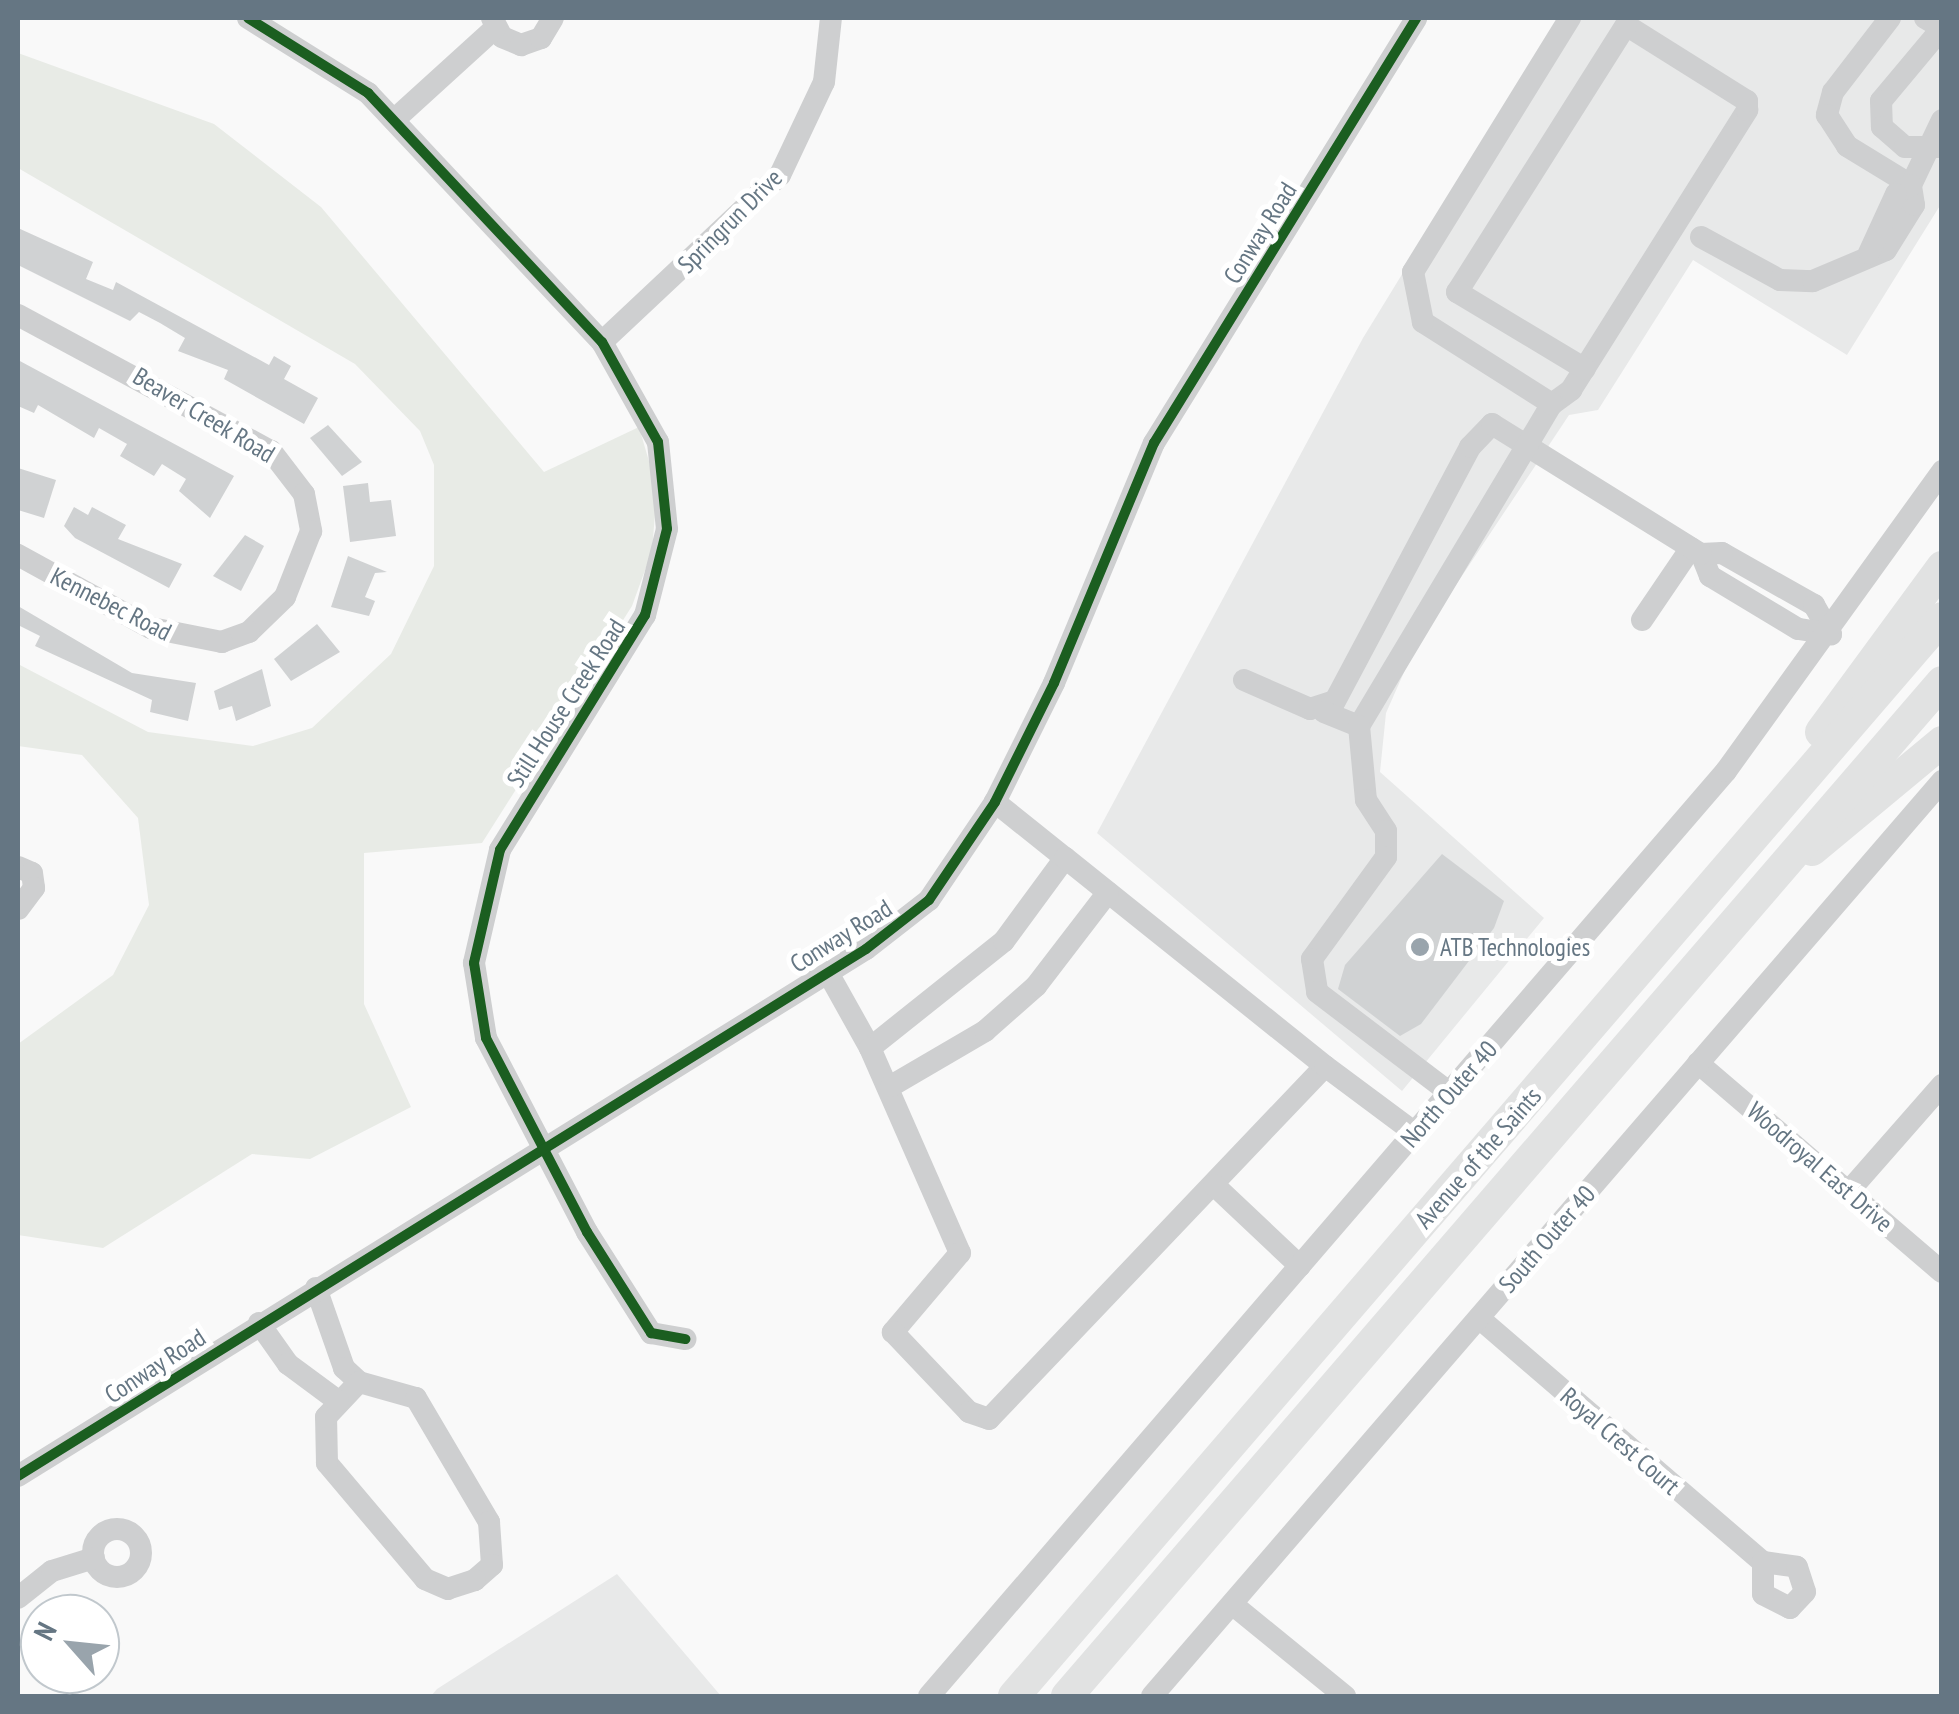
<!DOCTYPE html>
<style>
body{margin:0}
#map{position:relative;width:1959px;height:1714px;overflow:hidden;background:#f9f9f9;font-family:"PT Sans Narrow",sans-serif}
div>[style]{position:absolute}
.built>*{inset:0;background:#e8e9e9}
.green>*{inset:0;background:#e8ebe6}
.building>*{inset:0;background:#d0d2d3}
.minor>*{height:22px;margin:-11px;padding:0 11px;transform-origin:11px;border-radius:11px;background:#cecfd0}
.minor>.ring{margin:-11px;padding:0;box-sizing:content-box;background:none;border:22px solid #cecfd0;border-radius:50%}
.highway>*{height:32px;margin:-16px;padding:0 16px;transform-origin:16px;border-radius:16px;background:#e1e2e2}
.cycleway>*{height:10px;margin:-5px;padding:0 5px;transform-origin:5px;border-radius:5px;background:#1b5e20}
.dots>*{width:28px;height:28px;translate:-50% -50%;box-sizing:border-box;border:5px solid #fff;border-radius:50%}
span{translate:-50% -50%;white-space:nowrap;text-align:center;line-height:1.15;-webkit-text-stroke:10px #fff;paint-order:stroke}
.street-label{font-size:25px;color:#657683}
.poi-label{font-size:25px;color:#657683}
.left{translate:0 -50%;text-align:left}
.frame{position:absolute;inset:0;border:20px solid #657683;pointer-events:none}
.north{position:absolute;left:20px;top:1594px;width:100px;height:100px;box-sizing:border-box;background:#fff;border:2px solid #c1c8cd;border-radius:50%;rotate:297deg;font-size:28px;font-weight:700;line-height:40px;text-align:center;color:#657683}
.north::after{content:'';display:block;margin:auto;width:35px;height:45px;background:#99a4ac;clip-path:polygon(50% 0,100% 100%,50% 72%,0 100%)}
</style>
<div id="map">
<div class="built">
<i style="clip-path:polygon(1559px 18px,1941px 18px,1941px 204px,1847px 355px,1693px 260px,1598px 410px,1569px 415px,1416px 645px,1386px 713px,1380px 772px,1544px 918px,1402px 1091px,1097px 833px,1363px 338px)"></i>
<i style="clip-path:polygon(617px 1574px,721px 1696px,431px 1696px,437px 1689px)"></i>
</div>
<div class="green">
<i style="clip-path:polygon(18px 53px,214px 124px,321px 207px,544px 472px,639px 427px,657px 489px,652px 551px,632px 606px,482px 843px,364px 853px,364px 1004px,411px 1107px,310px 1159px,252px 1154px,103px 1248px,18px 1235px,18px 1044px,113px 975px,149px 905px,138px 818px,82px 755px,18px 746px,18px 664px,148px 732px,253px 746px,312px 728px,391px 654px,434px 566px,434px 465px,420px 431px,355px 364px,18px 168px)"></i>
</div>
<div class="building">
<i style="clip-path:polygon(18px 228px,93px 262px,86px 279px,113px 290px,116px 282px,269px 365px,274px 356px,291px 366px,284px 379px,318px 398px,304px 424px,224px 379px,228px 370px,178px 351px,185px 338px,160px 323px,139px 312px,130px 321px,18px 265px)"></i>
<i style="clip-path:polygon(18px 360px,234px 476px,210px 518px,179px 491px,186px 479px,162px 464px,154px 476px,120px 456px,127px 444px,99px 428px,94px 438px,38px 405px,34px 413px,18px 406px)"></i>
<i style="clip-path:polygon(328px 425px,362px 462px,342px 476px,310px 438px)"></i>
<i style="clip-path:polygon(18px 468px,56px 480px,44px 518px,18px 510px)"></i>
<i style="clip-path:polygon(368px 483px,370px 502px,391px 500px,396px 536px,350px 542px,343px 486px)"></i>
<i style="clip-path:polygon(74px 507px,88px 515px,92px 507px,126px 525px,118px 539px,182px 564px,169px 588px,75px 538px,64px 526px)"></i>
<i style="clip-path:polygon(245px 535px,264px 546px,241px 591px,213px 576px)"></i>
<i style="clip-path:polygon(348px 556px,387px 572px,375px 573px,365px 597px,375px 601px,369px 616px,331px 607px)"></i>
<i style="clip-path:polygon(18px 606px,132px 673px,196px 683px,188px 721px,150px 712px,152px 700px,35px 646px,40px 636px,18px 625px)"></i>
<i style="clip-path:polygon(317px 624px,340px 652px,291px 681px,274px 659px)"></i>
<i style="clip-path:polygon(262px 669px,271px 706px,236px 721px,232px 706px,219px 710px,214px 691px)"></i>
<i style="clip-path:polygon(1442px 854px,1504px 901px,1494px 928px,1421px 1024px,1400px 1036px,1338px 989px,1345px 965px)"></i>
</div>
<div class="minor">
<i style="left:248px;top:18px;width:142px;rotate:32deg"></i>
<i style="left:368px;top:93px;width:342px;rotate:46.8deg"></i>
<i style="left:602px;top:342px;width:115px;rotate:60.8deg"></i>
<i style="left:658px;top:442px;width:87px;rotate:84.1deg"></i>
<i style="left:667px;top:529px;width:89px;rotate:104.3deg"></i>
<i style="left:645px;top:615px;width:276px;rotate:121.7deg"></i>
<i style="left:500px;top:850px;width:116px;rotate:103deg"></i>
<i style="left:474px;top:963px;width:76px;rotate:80.9deg"></i>
<i style="left:486px;top:1038px;width:219px;rotate:62.5deg"></i>
<i style="left:587px;top:1232px;width:120px;rotate:57.6deg"></i>
<i style="left:651px;top:1333px;width:35px;rotate:10deg"></i>
<i style="left:492px;top:18px;width:21px;rotate:62deg"></i>
<i style="left:502px;top:37px;width:21px;rotate:23deg"></i>
<i style="left:521px;top:45px;width:21px;rotate:-19deg"></i>
<i style="left:541px;top:38px;width:23px;rotate:-59deg"></i>
<i style="left:1890px;top:18px;width:93px;rotate:127.6deg"></i>
<i style="left:1833px;top:92px;width:24px;rotate:105deg"></i>
<i style="left:1827px;top:115px;width:37px;rotate:57deg"></i>
<i style="left:1847px;top:146px;width:75px;rotate:31.4deg"></i>
<i style="left:1911px;top:185px;width:72px;rotate:-64.5deg"></i>
<i style="left:1925px;top:18px;width:20px;rotate:30deg"></i>
<i style="left:1942px;top:28px;width:95px;rotate:129.9deg"></i>
<i style="left:1881px;top:101px;width:26px;rotate:88deg"></i>
<i style="left:1882px;top:127px;width:30px;rotate:41deg"></i>
<i style="left:1905px;top:147px;width:37px"></i>
<i style="left:394px;top:120px;width:137px;rotate:-42.3deg"></i>
<i style="left:1701px;top:237px;width:90px;rotate:28.6deg"></i>
<i style="left:1780px;top:280px;width:33px;rotate:2deg"></i>
<i style="left:1813px;top:281px;width:79px;rotate:-23deg"></i>
<i style="left:1886px;top:250px;width:53px;rotate:-58.1deg"></i>
<i style="left:1914px;top:205px;width:20px;rotate:-99deg"></i>
<i style="left:1911px;top:185px;width:17px;rotate:149deg"></i>
<i style="left:1896px;top:194px;width:65px;rotate:114.6deg"></i>
<i style="left:18px;top:315px;width:287px;rotate:28.3deg"></i>
<i style="left:271px;top:451px;width:54px;rotate:52.5deg"></i>
<i style="left:304px;top:494px;width:38px;rotate:79deg"></i>
<i style="left:311px;top:531px;width:71px;rotate:111.5deg"></i>
<i style="left:285px;top:597px;width:50px;rotate:135.8deg"></i>
<i style="left:249px;top:632px;width:29px;rotate:160deg"></i>
<i style="left:222px;top:642px;width:72px;rotate:-168.8deg"></i>
<i style="left:151px;top:628px;width:152px;rotate:-151.2deg"></i>
<i style="left:602px;top:342px;width:244px;rotate:-43.2deg"></i>
<i style="left:780px;top:175px;width:103px;rotate:-64.7deg"></i>
<i style="left:824px;top:82px;width:64px;rotate:-83.8deg"></i>
<i style="left:1552px;top:404px;width:24px;rotate:-36deg"></i>
<i style="left:1571px;top:390px;width:331px;rotate:-57.8deg"></i>
<i style="left:1747px;top:110px;width:9px;rotate:-90deg"></i>
<i style="left:1747px;top:101px;width:143px;rotate:-147.9deg"></i>
<i style="left:1626px;top:25px;width:316px;rotate:122.3deg"></i>
<i style="left:1457px;top:292px;width:149px;rotate:31deg"></i>
<i style="left:1722px;top:553px;width:106px;rotate:29.5deg"></i>
<i style="left:1814px;top:605px;width:34px;rotate:60deg"></i>
<i style="left:1831px;top:634px;width:33px;rotate:-171deg"></i>
<i style="left:1798px;top:629px;width:103px;rotate:-148.9deg"></i>
<i style="left:1710px;top:576px;width:24px;rotate:-112deg"></i>
<i style="left:1701px;top:554px;width:21px;rotate:-3deg"></i>
<i style="left:1642px;top:620px;width:87px;rotate:-55.8deg"></i>
<i style="left:1244px;top:680px;width:72px;rotate:23.7deg"></i>
<i style="left:1310px;top:709px;width:26px;rotate:-18deg"></i>
<i style="left:1335px;top:701px;width:288px;rotate:-62deg"></i>
<i style="left:1470px;top:447px;width:32px;rotate:-46deg"></i>
<i style="left:1492px;top:424px;width:246px;rotate:31.9deg"></i>
<i style="left:1324px;top:712px;width:38px;rotate:22deg"></i>
<i style="left:1359px;top:726px;width:375px;rotate:-59.1deg"></i>
<i style="left:1552px;top:404px;width:153px;rotate:-147.6deg"></i>
<i style="left:1423px;top:322px;width:51px;rotate:-101.3deg"></i>
<i style="left:1413px;top:272px;width:299px;rotate:-58.3deg"></i>
<i style="left:1359px;top:726px;width:74px;rotate:84.6deg"></i>
<i style="left:1366px;top:800px;width:37px;rotate:57deg"></i>
<i style="left:1386px;top:831px;width:26px;rotate:90deg"></i>
<i style="left:1386px;top:857px;width:126px;rotate:126deg"></i>
<i style="left:1312px;top:959px;width:33px;rotate:81deg"></i>
<i style="left:1317px;top:992px;width:167px;rotate:37.2deg"></i>
<i style="left:18px;top:867px;width:15px;rotate:23deg"></i>
<i style="left:32px;top:873px;width:15px;rotate:82deg"></i>
<i style="left:34px;top:888px;width:26px;rotate:127deg"></i>
<i style="left:827px;top:971px;width:88px;rotate:60.8deg"></i>
<i style="left:870px;top:1048px;width:171px;rotate:-38.6deg"></i>
<i style="left:1004px;top:941px;width:103px;rotate:-53.7deg"></i>
<i style="left:1065px;top:858px;width:90px;rotate:-141.3deg"></i>
<i style="left:870px;top:1048px;width:224px;rotate:66.3deg"></i>
<i style="left:960px;top:1253px;width:104px;rotate:130.3deg"></i>
<i style="left:893px;top:1332px;width:110px;rotate:46.5deg"></i>
<i style="left:969px;top:1412px;width:21px;rotate:19deg"></i>
<i style="left:989px;top:1419px;width:487px;rotate:-46.4deg"></i>
<i style="left:1325px;top:1066px;width:333px;rotate:-141.3deg"></i>
<i style="left:1698px;top:1063px;width:321px;rotate:40.6deg"></i>
<i style="left:1325px;top:1066px;width:112px;rotate:36.7deg"></i>
<i style="left:891px;top:1086px;width:109px;rotate:-30.3deg"></i>
<i style="left:985px;top:1031px;width:68px;rotate:-41.4deg"></i>
<i style="left:1036px;top:986px;width:118px;rotate:-52.5deg"></i>
<i style="left:1214px;top:1185px;width:118px;rotate:43.3deg"></i>
<i style="left:1849px;top:1191px;width:141px;rotate:-48.7deg"></i>
<i style="left:316px;top:1288px;width:85px;rotate:70.7deg"></i>
<i style="left:344px;top:1368px;width:21px;rotate:43deg"></i>
<i style="left:359px;top:1382px;width:59px;rotate:15.7deg"></i>
<i style="left:416px;top:1398px;width:144px;rotate:59.5deg"></i>
<i style="left:489px;top:1522px;width:43px;rotate:86deg"></i>
<i style="left:492px;top:1565px;width:23px;rotate:139deg"></i>
<i style="left:475px;top:1580px;width:28px;rotate:162deg"></i>
<i style="left:448px;top:1589px;width:25px;rotate:-157deg"></i>
<i style="left:425px;top:1579px;width:152px;rotate:-130.2deg"></i>
<i style="left:327px;top:1463px;width:46px;rotate:-91.2deg"></i>
<i style="left:326px;top:1417px;width:48px;rotate:-46.7deg"></i>
<i style="left:1479px;top:1318px;width:374px;rotate:40.7deg"></i>
<i style="left:1763px;top:1562px;width:34px;rotate:8deg"></i>
<i style="left:1797px;top:1567px;width:26px;rotate:72deg"></i>
<i style="left:1805px;top:1592px;width:22px;rotate:133deg"></i>
<i style="left:1790px;top:1608px;width:30px;rotate:-153deg"></i>
<i style="left:1763px;top:1594px;width:32px;rotate:-90deg"></i>
<i style="left:259px;top:1323px;width:50px;rotate:54.7deg"></i>
<i style="left:288px;top:1364px;width:62px;rotate:36.5deg"></i>
<i style="left:18px;top:1476px;width:998px;rotate:-31.86deg"></i>
<i style="left:866px;top:949px;width:80px;rotate:-37.9deg"></i>
<i style="left:929px;top:900px;width:118px;rotate:-56deg"></i>
<i style="left:995px;top:802px;width:133px;rotate:-63.6deg"></i>
<i style="left:1054px;top:683px;width:260px;rotate:-67.4deg"></i>
<i style="left:1154px;top:443px;width:499px;rotate:-58.3deg"></i>
<i class="ring" style="left:93px;top:1529px;width:26px;height:26px"></i>
<i style="left:18px;top:1598px;width:43px;rotate:-38.5deg"></i>
<i style="left:52px;top:1571px;width:44px;rotate:-17.2deg"></i>
<i style="left:1232px;top:1604px;width:146px;rotate:39.2deg"></i>
<i style="left:929px;top:1696px;width:1221px;rotate:-49.25deg"></i>
<i style="left:1726px;top:771px;width:370px;rotate:-54.2deg"></i>
<i style="left:1152px;top:1696px;width:1209px;rotate:-49.19deg"></i>
</div>
<div class="highway">
<i style="left:1821px;top:732px;width:205px;rotate:-53.7deg"></i>
<i style="left:1812px;top:850px;width:169px;rotate:-39.7deg"></i>
<i style="left:1014px;top:1696px;width:1422px;rotate:-49.28deg"></i>
<i style="left:1067px;top:1696px;width:1339px;rotate:-49.21deg"></i>
</div>
<div class="cycleway">
<i style="left:248px;top:18px;width:142px;rotate:32deg"></i>
<i style="left:368px;top:93px;width:342px;rotate:46.8deg"></i>
<i style="left:602px;top:342px;width:115px;rotate:60.8deg"></i>
<i style="left:658px;top:442px;width:87px;rotate:84.1deg"></i>
<i style="left:667px;top:529px;width:89px;rotate:104.3deg"></i>
<i style="left:645px;top:615px;width:276px;rotate:121.7deg"></i>
<i style="left:500px;top:850px;width:116px;rotate:103deg"></i>
<i style="left:474px;top:963px;width:76px;rotate:80.9deg"></i>
<i style="left:486px;top:1038px;width:219px;rotate:62.5deg"></i>
<i style="left:587px;top:1232px;width:120px;rotate:57.6deg"></i>
<i style="left:651px;top:1333px;width:35px;rotate:10deg"></i>
<i style="left:18px;top:1476px;width:998px;rotate:-31.86deg"></i>
<i style="left:866px;top:949px;width:80px;rotate:-37.9deg"></i>
<i style="left:929px;top:900px;width:118px;rotate:-56deg"></i>
<i style="left:995px;top:802px;width:133px;rotate:-63.6deg"></i>
<i style="left:1054px;top:683px;width:260px;rotate:-67.4deg"></i>
<i style="left:1154px;top:443px;width:499px;rotate:-58.3deg"></i>
</div>
<div class="dots">
<i style="left:1420px;top:947px;background:#99a4ac"></i>
</div>
<div class="street-label">
<span style="left:730px;top:221px;rotate:-45deg">Springrun Drive</span>
<span style="left:1260px;top:233px;rotate:-58deg">Conway Road</span>
<span style="left:204px;top:415px;rotate:31deg">Beaver Creek Road</span>
<span style="left:111px;top:604px;rotate:27deg">Kennebec Road</span>
<span style="left:566px;top:703px;rotate:-57deg">Still House Creek Road</span>
<span style="left:841px;top:936px;rotate:-32deg">Conway Road</span>
<span style="left:1449px;top:1094px;rotate:-49deg">North Outer 40</span>
<span style="left:1478px;top:1158px;rotate:-49deg">Avenue of the Saints</span>
<span style="left:1820px;top:1167px;rotate:41deg">Woodroyal East Drive</span>
<span style="left:1547px;top:1239px;rotate:-49deg">South Outer 40</span>
<span style="left:155px;top:1366px;rotate:-33deg">Conway Road</span>
<span style="left:1620px;top:1441px;rotate:41deg">Royal Crest Court</span>
</div>
<div class="poi-label">
<span class="left" style="left:1440px;top:947px">ATB Technologies</span>
</div>
<div class="frame"></div>
<div class="north">N</div>
</div>
